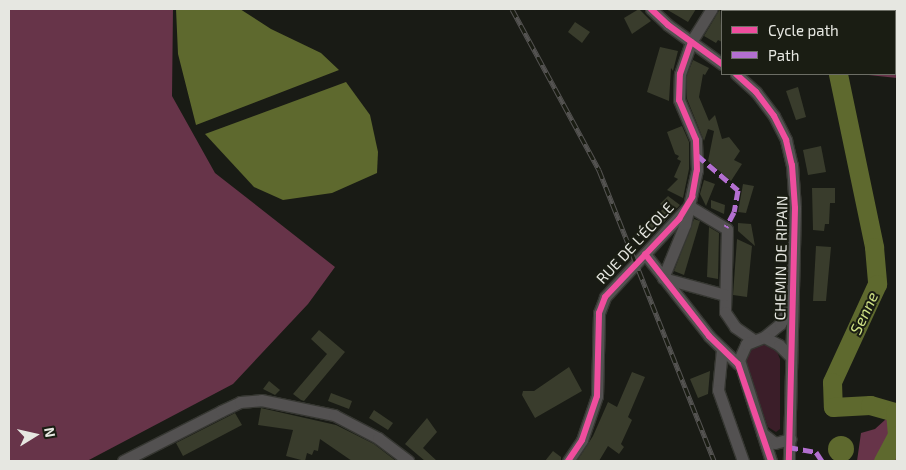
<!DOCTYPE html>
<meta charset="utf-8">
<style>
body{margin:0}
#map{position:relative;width:906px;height:470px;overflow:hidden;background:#191b15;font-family:"Exo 2",sans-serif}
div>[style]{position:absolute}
.green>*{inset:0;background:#3b1e29}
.forest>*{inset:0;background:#673449}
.water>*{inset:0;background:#5e692e}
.round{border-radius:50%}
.river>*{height:19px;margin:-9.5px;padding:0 9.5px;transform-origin:9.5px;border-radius:9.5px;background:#5e692e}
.building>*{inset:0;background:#393c2c}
.roads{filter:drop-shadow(1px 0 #363732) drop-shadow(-1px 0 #363732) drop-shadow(0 1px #363732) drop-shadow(0 -1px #363732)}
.minor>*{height:11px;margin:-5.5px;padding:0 5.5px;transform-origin:5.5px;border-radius:5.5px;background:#535151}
.rail>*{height:5px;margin-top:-2.5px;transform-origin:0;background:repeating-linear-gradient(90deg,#1a1d13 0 9px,#545351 0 18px);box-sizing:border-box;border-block:1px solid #545351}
.quiet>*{height:5px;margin-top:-2.5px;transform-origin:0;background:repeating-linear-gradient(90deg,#b36fd0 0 10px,transparent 0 15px)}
.cycleway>*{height:6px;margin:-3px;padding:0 3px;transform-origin:3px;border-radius:3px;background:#ef4d9e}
span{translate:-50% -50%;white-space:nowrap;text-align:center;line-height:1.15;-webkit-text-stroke:4px #1a1d13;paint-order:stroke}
.street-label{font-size:15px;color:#e6e7e1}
.water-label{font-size:16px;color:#cfe185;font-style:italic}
.frame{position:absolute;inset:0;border:10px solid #e6e7e1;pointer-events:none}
.legend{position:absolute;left:721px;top:10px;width:175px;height:65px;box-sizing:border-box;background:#1a1d13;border:1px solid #6c6e65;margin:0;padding:6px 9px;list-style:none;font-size:15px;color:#e6e7e1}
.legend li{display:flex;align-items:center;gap:10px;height:25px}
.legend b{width:25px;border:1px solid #6c6e65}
.north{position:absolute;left:10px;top:410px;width:50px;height:50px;-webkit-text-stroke:4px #1a1d13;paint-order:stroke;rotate:80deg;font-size:14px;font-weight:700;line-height:20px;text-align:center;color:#e6e7e1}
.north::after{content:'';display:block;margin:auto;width:18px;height:22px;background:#e6e7e1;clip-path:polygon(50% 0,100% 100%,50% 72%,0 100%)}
</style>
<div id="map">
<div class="green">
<i style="clip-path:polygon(767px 343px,776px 349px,780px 359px,780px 429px,776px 432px,768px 427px,745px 367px,749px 349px)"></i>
</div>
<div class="forest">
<i style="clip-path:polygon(9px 9px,173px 9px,172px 96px,215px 173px,335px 267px,308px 304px,233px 384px,87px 461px,9px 461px)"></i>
<i style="clip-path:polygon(855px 9px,897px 9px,897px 78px,859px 74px,895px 74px,895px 11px,854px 11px)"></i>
<i style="clip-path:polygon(897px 409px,897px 461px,857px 461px,861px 433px,875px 429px)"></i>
</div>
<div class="water">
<i style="clip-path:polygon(176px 9px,240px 9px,271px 29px,321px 53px,339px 70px,196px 125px,178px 54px)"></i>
<i style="clip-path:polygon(346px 82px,370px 115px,378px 152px,377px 173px,332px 193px,283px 200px,254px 187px,205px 134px)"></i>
<i class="round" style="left:828px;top:436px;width:26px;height:26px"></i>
</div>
<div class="river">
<i style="left:861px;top:11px;width:3px;rotate:-45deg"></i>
<i style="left:838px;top:74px;width:177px;rotate:78.2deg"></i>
<i style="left:874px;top:247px;width:37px;rotate:85deg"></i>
<i style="left:877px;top:284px;width:108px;rotate:114.7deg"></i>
<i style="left:832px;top:382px;width:25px;rotate:88deg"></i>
<i style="left:833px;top:407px;width:37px;rotate:-3deg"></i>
<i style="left:870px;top:405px;width:26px;rotate:16deg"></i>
<i style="left:895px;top:412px;width:23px;rotate:85deg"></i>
<i style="left:897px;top:435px;width:30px;rotate:118deg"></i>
</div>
<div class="building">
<i style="clip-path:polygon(639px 9px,651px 21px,632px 34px,624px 18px)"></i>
<i style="clip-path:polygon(666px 9px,696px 9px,688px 22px)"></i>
<i style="clip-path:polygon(720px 9px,722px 42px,718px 40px,716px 43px,704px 36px)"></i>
<i style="clip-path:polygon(575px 22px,590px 32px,582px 43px,568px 32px)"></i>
<i style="clip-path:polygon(660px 47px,678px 51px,673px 71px,671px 68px,669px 101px,647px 92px)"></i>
<i style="clip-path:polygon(693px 60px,709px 68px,705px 75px,703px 74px,699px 97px,709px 121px,715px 115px,722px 139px,729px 137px,740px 151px,734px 160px,742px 164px,731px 181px,708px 161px,714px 131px,708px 129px,704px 141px,687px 99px,687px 75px)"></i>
<i style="clip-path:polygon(798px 87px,806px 117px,796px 120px,786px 91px)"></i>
<i style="clip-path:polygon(682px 126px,689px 142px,689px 169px,683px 198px,667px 190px,678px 179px,674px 177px,681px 161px,677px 159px,679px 156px,675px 154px,667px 132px)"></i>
<i style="clip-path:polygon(821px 146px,826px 172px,808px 175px,803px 150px)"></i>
<i style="clip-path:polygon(704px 180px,715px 184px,706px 206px,700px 194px)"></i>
<i style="clip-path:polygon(743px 184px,754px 186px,746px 213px,738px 212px)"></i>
<i style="clip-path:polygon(812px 188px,835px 188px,835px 203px,830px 203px,829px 224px,825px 224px,824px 231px,813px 230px)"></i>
<i style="clip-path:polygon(668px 196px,680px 205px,651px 236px,644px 227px,664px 208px,660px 204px)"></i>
<i style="clip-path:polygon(711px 200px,725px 205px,724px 214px,711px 208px)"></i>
<i style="clip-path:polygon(694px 219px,700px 221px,684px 275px,674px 271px)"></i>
<i style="clip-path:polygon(738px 223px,751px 224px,755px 246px,738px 231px)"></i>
<i style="clip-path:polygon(709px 227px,719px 233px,718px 279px,707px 277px)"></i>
<i style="clip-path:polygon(737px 239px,752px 246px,747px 297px,733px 295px)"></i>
<i style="clip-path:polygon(816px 246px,831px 247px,826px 301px,813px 301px)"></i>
<i style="clip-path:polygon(319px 330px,345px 352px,304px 401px,301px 400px,293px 394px,327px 354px,311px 339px)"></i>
<i style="clip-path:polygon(569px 367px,582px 391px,535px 418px,522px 395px,523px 391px,534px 391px)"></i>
<i style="clip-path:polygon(710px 371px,708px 394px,698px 398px,690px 379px)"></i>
<i style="clip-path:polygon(632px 372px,645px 377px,628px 417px,632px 420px,621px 444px,624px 447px,619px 454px,608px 446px,599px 461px,577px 461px,593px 436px,608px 402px,617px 407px)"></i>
<i style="clip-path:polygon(269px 381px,280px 390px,275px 395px,263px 389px)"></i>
<i style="clip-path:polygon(331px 393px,352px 401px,349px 409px,328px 401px)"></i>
<i style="clip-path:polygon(261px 408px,336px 425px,374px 444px,396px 461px,352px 461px,320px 439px,318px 451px,314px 450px,312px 455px,307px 453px,305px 461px,286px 456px,293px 430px,258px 425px)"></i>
<i style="clip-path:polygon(374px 410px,393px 423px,388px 430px,369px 418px)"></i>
<i style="clip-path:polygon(235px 413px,242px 425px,183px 456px,176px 443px)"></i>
<i style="clip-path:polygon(427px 418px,437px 432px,423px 448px,437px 461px,425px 461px,405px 444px)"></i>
<i style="clip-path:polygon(553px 451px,561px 457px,561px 461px,545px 461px)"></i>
</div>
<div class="roads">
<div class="minor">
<i style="left:651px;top:9px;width:23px;rotate:43deg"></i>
<i style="left:668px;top:25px;width:67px;rotate:35.8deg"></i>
<i style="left:736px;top:74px;width:27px;rotate:42deg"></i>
<i style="left:756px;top:92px;width:30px;rotate:53deg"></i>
<i style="left:774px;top:116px;width:27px;rotate:63deg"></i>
<i style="left:786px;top:140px;width:26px;rotate:77deg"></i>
<i style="left:792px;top:165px;width:43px;rotate:86deg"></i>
<i style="left:795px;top:208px;width:253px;rotate:91.4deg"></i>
<i style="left:689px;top:206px;width:44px;rotate:31.2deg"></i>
<i style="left:727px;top:229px;width:83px;rotate:91.4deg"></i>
<i style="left:725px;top:312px;width:18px;rotate:56deg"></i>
<i style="left:735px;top:327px;width:21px;rotate:35deg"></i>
<i style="left:645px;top:254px;width:104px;rotate:52deg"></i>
<i style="left:709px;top:336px;width:40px;rotate:44deg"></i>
<i style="left:663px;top:278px;width:58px;rotate:-67.8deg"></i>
<i style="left:685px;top:224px;width:55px;rotate:-77.5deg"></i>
<i style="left:697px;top:170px;width:30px;rotate:-92deg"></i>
<i style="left:696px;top:140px;width:43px;rotate:-113deg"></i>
<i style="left:679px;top:100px;width:26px;rotate:-88deg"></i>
<i style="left:680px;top:74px;width:34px;rotate:-71deg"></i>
<i style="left:691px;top:42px;width:39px;rotate:-58deg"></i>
<i style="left:663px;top:278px;width:64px;rotate:15.3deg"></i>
<i style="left:764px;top:337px;width:21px;rotate:-39deg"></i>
<i style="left:780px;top:324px;width:23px;rotate:-61deg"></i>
<i style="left:722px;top:349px;width:41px;rotate:95.6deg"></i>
<i style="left:718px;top:390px;width:75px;rotate:70.6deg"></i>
<i style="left:762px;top:433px;width:16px;rotate:38deg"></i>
<i style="left:775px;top:443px;width:16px;rotate:-15deg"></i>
<i style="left:123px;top:461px;width:110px;rotate:-27deg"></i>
<i style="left:221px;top:411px;width:21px;rotate:-25deg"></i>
<i style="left:240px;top:402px;width:21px;rotate:-5deg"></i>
<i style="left:261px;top:400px;width:75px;rotate:11.6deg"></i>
<i style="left:334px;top:415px;width:50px;rotate:27.6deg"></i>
<i style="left:378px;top:438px;width:38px;rotate:37deg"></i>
<i style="left:568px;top:461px;width:25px;rotate:-56deg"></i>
<i style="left:582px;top:440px;width:46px;rotate:-71.2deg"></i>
<i style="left:597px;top:396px;width:83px;rotate:-88.6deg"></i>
<i style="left:599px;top:313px;width:17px;rotate:-69deg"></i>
<i style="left:605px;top:297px;width:124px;rotate:-47.3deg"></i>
<i style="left:771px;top:461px;width:106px;rotate:-107.6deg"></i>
<i style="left:739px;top:360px;width:17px;rotate:-66deg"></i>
<i style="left:746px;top:344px;width:19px;rotate:-21deg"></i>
<i style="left:764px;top:337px;width:17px;rotate:28deg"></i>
<i style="left:779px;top:345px;width:17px;rotate:45deg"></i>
</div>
</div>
<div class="rail">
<i style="left:512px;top:9px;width:183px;rotate:61.6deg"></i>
<i style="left:599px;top:170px;width:313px;rotate:68.4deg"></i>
</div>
<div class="quiet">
<i style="left:697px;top:155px;width:54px;rotate:40.5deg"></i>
<i style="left:738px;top:190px;width:22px;rotate:100deg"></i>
<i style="left:734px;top:212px;width:17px;rotate:118deg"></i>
<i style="left:788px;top:447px;width:28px;rotate:10deg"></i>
<i style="left:816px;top:452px;width:11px;rotate:56deg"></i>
</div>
<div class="cycleway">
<i style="left:651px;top:9px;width:23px;rotate:43deg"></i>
<i style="left:668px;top:25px;width:67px;rotate:35.8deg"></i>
<i style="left:736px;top:74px;width:27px;rotate:42deg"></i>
<i style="left:756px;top:92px;width:30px;rotate:53deg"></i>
<i style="left:774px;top:116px;width:27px;rotate:63deg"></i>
<i style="left:786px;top:140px;width:26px;rotate:77deg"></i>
<i style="left:792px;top:165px;width:43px;rotate:86deg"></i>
<i style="left:795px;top:208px;width:253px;rotate:91.4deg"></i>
<i style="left:645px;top:254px;width:104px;rotate:52deg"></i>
<i style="left:709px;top:336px;width:40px;rotate:44deg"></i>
<i style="left:738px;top:364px;width:102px;rotate:71.2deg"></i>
<i style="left:568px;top:461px;width:25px;rotate:-56deg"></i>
<i style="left:582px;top:440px;width:46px;rotate:-71.2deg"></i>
<i style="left:597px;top:396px;width:83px;rotate:-88.6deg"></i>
<i style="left:599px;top:313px;width:17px;rotate:-69deg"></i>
<i style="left:605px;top:297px;width:108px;rotate:-46.5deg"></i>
<i style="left:679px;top:219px;width:26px;rotate:-59deg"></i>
<i style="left:692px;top:197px;width:27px;rotate:-80deg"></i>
<i style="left:697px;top:170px;width:30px;rotate:-92deg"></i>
<i style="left:696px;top:140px;width:43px;rotate:-113deg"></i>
<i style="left:679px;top:100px;width:26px;rotate:-88deg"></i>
<i style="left:680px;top:74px;width:34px;rotate:-71deg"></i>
</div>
<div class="street-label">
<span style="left:635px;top:243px;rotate:-47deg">RUE DE L'ÉCOLE</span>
<span style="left:781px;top:258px;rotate:-89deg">CHEMIN DE RIPAIN</span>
</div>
<div class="water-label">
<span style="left:864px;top:313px;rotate:-65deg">Senne</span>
</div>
<div class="frame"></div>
<ul class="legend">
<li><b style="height:6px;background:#ef4d9e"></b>Cycle path</li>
<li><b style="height:6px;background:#b36fd0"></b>Path</li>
</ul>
<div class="north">N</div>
</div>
